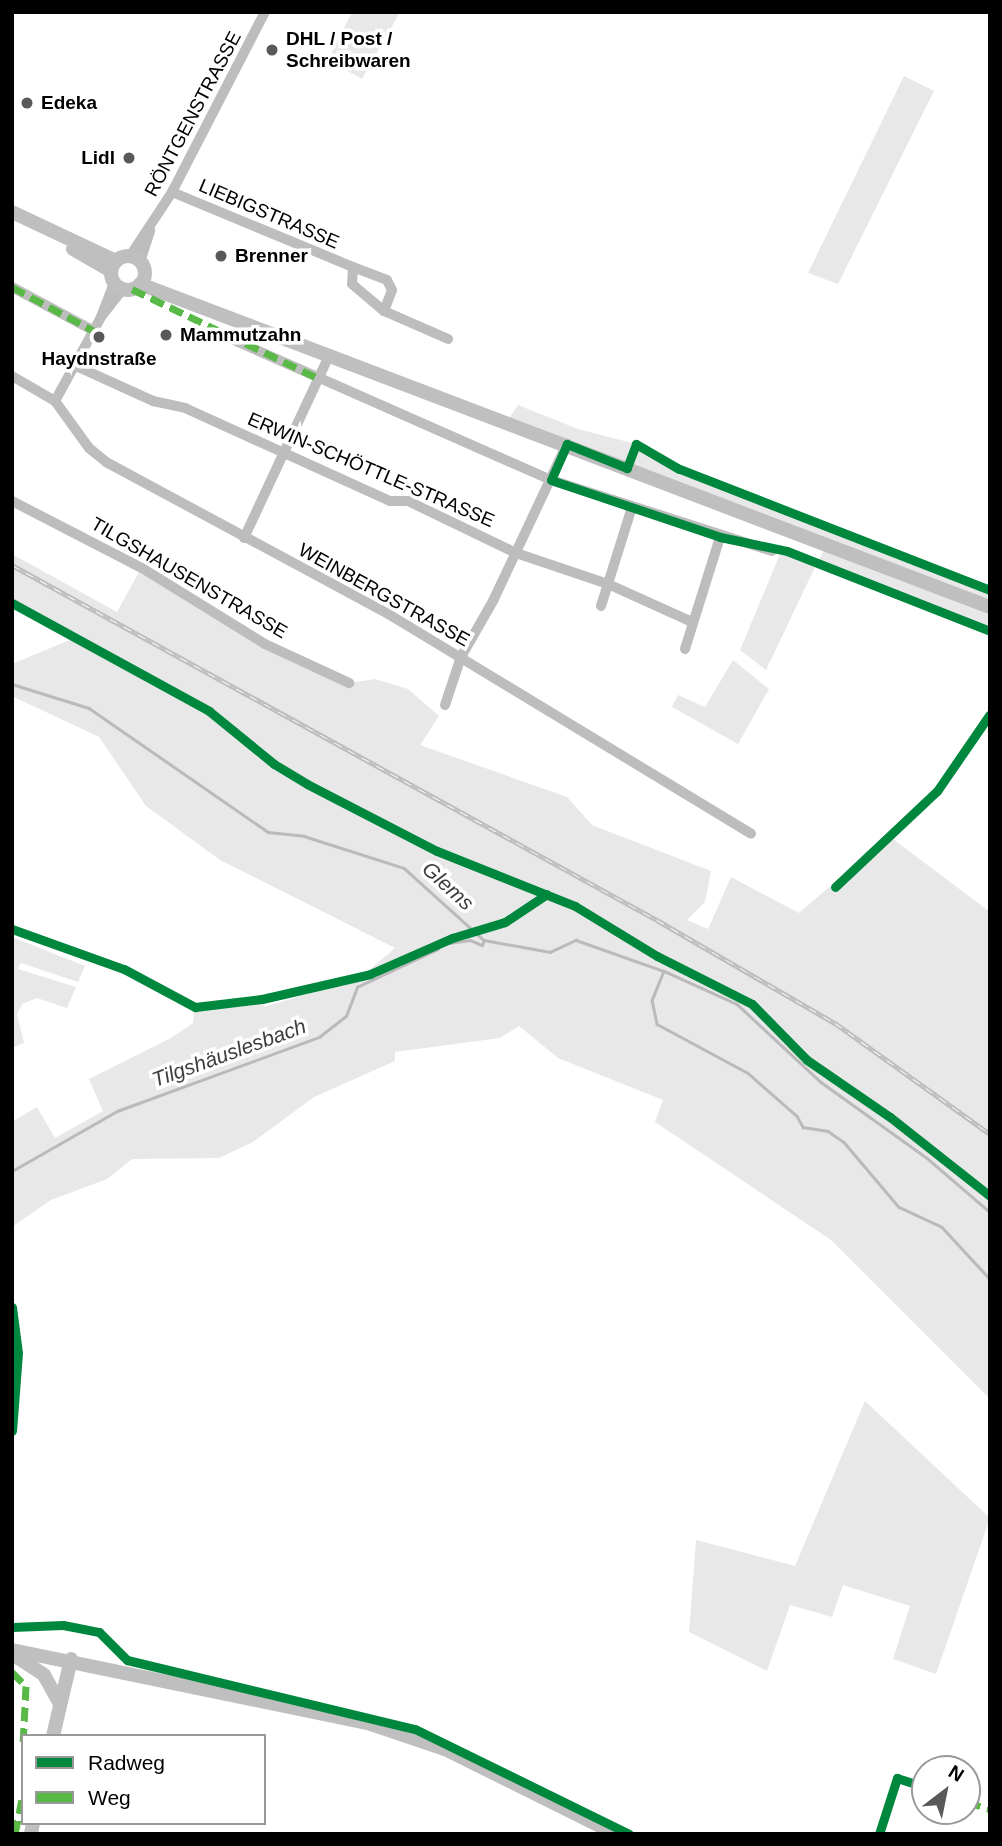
<!DOCTYPE html>
<meta charset="utf-8">
<style>
body{margin:0}
#map{position:relative;width:1002px;height:1846px;overflow:hidden;background:#fff;font-family:Arial,sans-serif}
div>[style]{position:absolute}
.green>*{inset:0;background:#e8e8e8}
.stream>*{height:2.5px;margin:-1.25px;padding:0 1.25px;transform-origin:1.25px;border-radius:1.25px;background:#bababa}
.street>*{height:10px;margin:-5px;padding:0 5px;transform-origin:5px;border-radius:5px;background:#bdbdbd}
.secondary>*{height:14px;margin:-7px;padding:0 7px;transform-origin:7px;border-radius:7px;background:#bfbfbf}
.secondary>.ring{margin:-7px;padding:0;box-sizing:content-box;background:none;border:14px solid #bfbfbf;border-radius:50%}
.rail>*{height:5px;margin-top:-2.5px;transform-origin:0;background:repeating-linear-gradient(90deg,#fff 0 8px,#bdbdbd 0 16px);box-sizing:border-box;border-block:2px solid #bdbdbd}
.quiet>*{height:7px;margin-top:-3.5px;transform-origin:0;background:repeating-linear-gradient(90deg,#58b947 0 14px,transparent 0 21px)}
.cycleway>*{height:9px;margin:-4.5px;padding:0 4.5px;transform-origin:4.5px;border-radius:4.5px;background:#00873e}
.dots>*{width:19px;height:19px;translate:-50% -50%;box-sizing:border-box;border:4px solid #fff;border-radius:50%}
span{translate:-50% -50%;white-space:nowrap;text-align:center;line-height:1.15;-webkit-text-stroke:7px #fff;paint-order:stroke}
.poi-label{font-size:19px;color:#000;font-weight:700}
.left{translate:0 -50%;text-align:left}
.right{translate:-100% -50%;text-align:right}
.street-label{font-size:19px;color:#000}
.water-label{font-size:21px;color:#3d3d3d;font-style:italic}
.frame{position:absolute;inset:0;border:14px solid #000;pointer-events:none}
.legend{position:absolute;left:21px;top:1734px;width:245px;height:91px;box-sizing:border-box;background:#fff;border:2px solid #999;margin:0;padding:9px 12px;list-style:none;font-size:21px;color:#000}
.legend li{display:flex;align-items:center;gap:14px;height:35px}
.legend b{width:35px;border:2px solid #999}
.north{position:absolute;left:911px;top:1755px;width:70px;height:70px;box-sizing:border-box;background:#fff;border:2px solid #999;border-radius:50%;rotate:32deg;font-size:19px;font-weight:700;line-height:28px;text-align:center;color:#000}
.north::after{content:'';display:block;margin:auto;width:24px;height:32px;background:#595959;clip-path:polygon(50% 0,100% 100%,50% 72%,0 100%)}
</style>
<div id="map">
<div class="green">
<i style="clip-path:polygon(352px 12px,400px 12px,362px 79px,328px 60px)"></i>
<i style="clip-path:polygon(904px 76px,934px 91px,838px 284px,808px 273px)"></i>
<i style="clip-path:polygon(518px 405px,578px 429px,636px 444px,679px 469px,990px 590px,990px 631px,817px 563px,766px 670px,740px 650px,780px 554px,817px 563px,827px 545px,508px 420px)"></i>
<i style="clip-path:polygon(12px 554px,117px 612px,139px 572px,343px 684px,375px 679px,408px 689px,439px 716px,420px 745px,567px 797px,592px 825px,711px 871px,705px 902px,687px 920px,708px 929px,731px 877px,799px 913px,889px 836px,990px 912px,990px 1399px,831px 1240px,655px 1122px,663px 1100px,558px 1058px,519px 1026px,500px 1038px,395px 1052px,395px 1061px,314px 1097px,253px 1142px,219px 1158px,132px 1159px,107px 1179px,51px 1200px,12px 1227px,12px 1122px,37px 1107px,55px 1138px,103px 1111px,89px 1079px,171px 1038px,193px 1023px,195px 1007px,262px 999px,264px 1007px,360px 978px,395px 948px,220px 860px,146px 806px,99px 737px,12px 696px,12px 664px,72px 639px,12px 604px)"></i>
<i style="clip-path:polygon(733px 660px,769px 689px,738px 744px,672px 707px,678px 695px,705px 707px)"></i>
<i style="clip-path:polygon(12px 937px,85px 966px,78px 982px,21px 963px,18px 969px,76px 987px,67px 1008px,37px 998px,22px 1004px,17px 1014px,24px 1043px,12px 1048px)"></i>
<i style="clip-path:polygon(865px 1401px,990px 1518px,936px 1674px,893px 1659px,910px 1606px,843px 1585px,832px 1617px,790px 1605px,767px 1671px,689px 1632px,696px 1540px,795px 1566px)"></i>
</div>
<div class="stream">
<i style="left:12px;top:684px;width:81px;rotate:17.3deg"></i>
<i style="left:89px;top:708px;width:218px;rotate:34.7deg"></i>
<i style="left:268px;top:832px;width:36px;rotate:6deg"></i>
<i style="left:304px;top:836px;width:105px;rotate:17.7deg"></i>
<i style="left:404px;top:868px;width:108px;rotate:42deg"></i>
<i style="left:484px;top:940px;width:67px;rotate:10.3deg"></i>
<i style="left:550px;top:952px;width:29px;rotate:-25deg"></i>
<i style="left:576px;top:940px;width:93px;rotate:19.4deg"></i>
<i style="left:664px;top:971px;width:31px;rotate:112deg"></i>
<i style="left:652px;top:1000px;width:25px;rotate:78deg"></i>
<i style="left:657px;top:1024px;width:103px;rotate:28.3deg"></i>
<i style="left:748px;top:1073px;width:65px;rotate:41.3deg"></i>
<i style="left:797px;top:1116px;width:13px;rotate:61deg"></i>
<i style="left:803px;top:1127px;width:25px;rotate:9deg"></i>
<i style="left:828px;top:1131px;width:19px;rotate:35deg"></i>
<i style="left:844px;top:1142px;width:85px;rotate:49.8deg"></i>
<i style="left:899px;top:1207px;width:47px;rotate:24.9deg"></i>
<i style="left:942px;top:1227px;width:71px;rotate:47.3deg"></i>
<i style="left:449px;top:943px;width:21px;rotate:-8deg"></i>
<i style="left:470px;top:940px;width:13px;rotate:23deg"></i>
<i style="left:482px;top:945px;width:5px;rotate:-68deg"></i>
<i style="left:664px;top:971px;width:80px;rotate:24.3deg"></i>
<i style="left:737px;top:1004px;width:115px;rotate:42.9deg"></i>
<i style="left:821px;top:1082px;width:130px;rotate:35.6deg"></i>
<i style="left:927px;top:1158px;width:83px;rotate:40.6deg"></i>
<i style="left:12px;top:1171px;width:121px;rotate:-29.7deg"></i>
<i style="left:117px;top:1111px;width:215px;rotate:-20.1deg"></i>
<i style="left:319px;top:1037px;width:34px;rotate:-38deg"></i>
<i style="left:346px;top:1016px;width:31px;rotate:-69deg"></i>
<i style="left:357px;top:987px;width:89px;rotate:-25.1deg"></i>
</div>
<div class="street">
<i style="left:172px;top:192px;width:196px;rotate:22.5deg"></i>
<i style="left:353px;top:267px;width:17px;rotate:93deg"></i>
<i style="left:352px;top:284px;width:42px;rotate:40.2deg"></i>
<i style="left:384px;top:311px;width:22px;rotate:-69deg"></i>
<i style="left:392px;top:290px;width:11px;rotate:-117deg"></i>
<i style="left:387px;top:280px;width:36px;rotate:-159deg"></i>
<i style="left:130px;top:256px;width:77px;rotate:-56.7deg"></i>
<i style="left:172px;top:192px;width:203px;rotate:-62.7deg"></i>
<i style="left:140px;top:262px;width:33px;rotate:-72deg"></i>
<i style="left:12px;top:287px;width:93px;rotate:28.2deg"></i>
<i style="left:384px;top:311px;width:70px;rotate:23.6deg"></i>
<i style="left:101px;top:317px;width:36px;rotate:-52deg"></i>
<i style="left:229px;top:338px;width:352px;rotate:23.8deg"></i>
<i style="left:551px;top:480px;width:232px;rotate:17.8deg"></i>
<i style="left:76px;top:366px;width:85px;rotate:24.4deg"></i>
<i style="left:153px;top:401px;width:33px;rotate:12deg"></i>
<i style="left:185px;top:408px;width:225px;rotate:24.4deg"></i>
<i style="left:390px;top:501px;width:18px"></i>
<i style="left:408px;top:501px;width:120px;rotate:25.7deg"></i>
<i style="left:516px;top:553px;width:97px;rotate:18.6deg"></i>
<i style="left:608px;top:584px;width:92px;rotate:24.3deg"></i>
<i style="left:12px;top:376px;width:50px;rotate:30.2deg"></i>
<i style="left:55px;top:401px;width:58px;rotate:54.1deg"></i>
<i style="left:89px;top:448px;width:22px;rotate:39deg"></i>
<i style="left:106px;top:462px;width:323px;rotate:28.3deg"></i>
<i style="left:390px;top:615px;width:422px;rotate:31.2deg"></i>
<i style="left:55px;top:401px;width:96px;rotate:-61.3deg"></i>
<i style="left:101px;top:317px;width:36px;rotate:-69deg"></i>
<i style="left:12px;top:501px;width:146px;rotate:27.3deg"></i>
<i style="left:142px;top:568px;width:145px;rotate:31.7deg"></i>
<i style="left:265px;top:644px;width:93px;rotate:24.9deg"></i>
<i style="left:244px;top:538px;width:201px;rotate:-65deg"></i>
<i style="left:601px;top:606px;width:104px;rotate:-72.6deg"></i>
<i style="left:685px;top:649px;width:117px;rotate:-72.6deg"></i>
<i style="left:445px;top:705px;width:51px;rotate:-71.6deg"></i>
<i style="left:461px;top:657px;width:64px;rotate:-60.3deg"></i>
<i style="left:493px;top:601px;width:174px;rotate:-64.8deg"></i>
</div>
<div class="secondary">
<i style="left:12px;top:212px;width:115px;rotate:25.2deg"></i>
<i style="left:73px;top:249px;width:44px;rotate:30.1deg"></i>
<i class="ring" style="left:111px;top:256px;width:20px;height:20px"></i>
<i style="left:140px;top:284px;width:909px;rotate:20.81deg"></i>
<i style="left:12px;top:1650px;width:367px;rotate:11.6deg"></i>
<i style="left:371px;top:1724px;width:78px;rotate:18.7deg"></i>
<i style="left:445px;top:1749px;width:191px;rotate:26.4deg"></i>
<i style="left:12px;top:1654px;width:38px;rotate:33deg"></i>
<i style="left:44px;top:1675px;width:33px;rotate:61deg"></i>
<i style="left:53px;top:1736px;width:79px;rotate:-76.8deg"></i>
<i style="left:31px;top:1834px;width:11px;rotate:-80deg"></i>
</div>
<div class="rail">
<i style="left:12px;top:565px;width:736px;rotate:28.83deg"></i>
<i style="left:657px;top:920px;width:206px;rotate:30.1deg"></i>
<i style="left:835px;top:1023px;width:191px;rotate:35.6deg"></i>
</div>
<div class="quiet">
<i style="left:12px;top:287px;width:93px;rotate:28.2deg"></i>
<i style="left:132px;top:289px;width:206px;rotate:25.6deg"></i>
<i style="left:12px;top:1672px;width:20px;rotate:45deg"></i>
<i style="left:26px;top:1686px;width:59px;rotate:92.9deg"></i>
<i style="left:967px;top:1802px;width:24px;rotate:17deg"></i>
<i style="left:15px;top:1834px;width:41px;rotate:-78.7deg"></i>
</div>
<div class="cycleway">
<i style="left:990px;top:590px;width:334px;rotate:-158.7deg"></i>
<i style="left:679px;top:469px;width:50px;rotate:-149.8deg"></i>
<i style="left:636px;top:444px;width:26px;rotate:111deg"></i>
<i style="left:627px;top:468px;width:65px;rotate:-158.2deg"></i>
<i style="left:567px;top:444px;width:39px;rotate:114deg"></i>
<i style="left:551px;top:480px;width:178px;rotate:18.6deg"></i>
<i style="left:720px;top:537px;width:68px;rotate:11.8deg"></i>
<i style="left:787px;top:551px;width:218px;rotate:21.5deg"></i>
<i style="left:12px;top:603px;width:225px;rotate:28.7deg"></i>
<i style="left:209px;top:711px;width:84px;rotate:39.2deg"></i>
<i style="left:274px;top:764px;width:39px;rotate:31deg"></i>
<i style="left:307px;top:784px;width:146px;rotate:27.3deg"></i>
<i style="left:437px;top:851px;width:149px;rotate:21.7deg"></i>
<i style="left:575px;top:906px;width:96px;rotate:31.4deg"></i>
<i style="left:657px;top:956px;width:106px;rotate:26.8deg"></i>
<i style="left:752px;top:1004px;width:78px;rotate:45.5deg"></i>
<i style="left:807px;top:1060px;width:101px;rotate:34.5deg"></i>
<i style="left:890px;top:1117px;width:127px;rotate:38.3deg"></i>
<i style="left:835px;top:887px;width:140px;rotate:-43.3deg"></i>
<i style="left:937px;top:791px;width:93px;rotate:-55.5deg"></i>
<i style="left:12px;top:929px;width:119px;rotate:19.7deg"></i>
<i style="left:124px;top:969px;width:81px;rotate:28.2deg"></i>
<i style="left:195px;top:1007px;width:67px;rotate:-6.8deg"></i>
<i style="left:262px;top:999px;width:111px;rotate:-13deg"></i>
<i style="left:370px;top:974px;width:90px;rotate:-23.7deg"></i>
<i style="left:452px;top:938px;width:55px;rotate:-16.8deg"></i>
<i style="left:505px;top:922px;width:50px;rotate:-33.7deg"></i>
<i style="left:12px;top:1307px;width:46px;rotate:82.6deg"></i>
<i style="left:18px;top:1353px;width:78px;rotate:94.4deg"></i>
<i style="left:12px;top:1627px;width:51px;rotate:-2.2deg"></i>
<i style="left:63px;top:1625px;width:37px;rotate:11deg"></i>
<i style="left:99px;top:1632px;width:40px;rotate:45deg"></i>
<i style="left:127px;top:1660px;width:296px;rotate:13.5deg"></i>
<i style="left:415px;top:1729px;width:238px;rotate:26.1deg"></i>
<i style="left:879px;top:1834px;width:59px;rotate:-72.2deg"></i>
<i style="left:897px;top:1778px;width:29px;rotate:18deg"></i>
</div>
<div class="dots">
<i style="left:272px;top:50px;background:#595959"></i>
<i style="left:27px;top:103px;background:#595959"></i>
<i style="left:129px;top:158px;background:#595959"></i>
<i style="left:221px;top:256px;background:#595959"></i>
<i style="left:166px;top:335px;background:#595959"></i>
<i style="left:99px;top:337px;background:#595959"></i>
</div>
<div class="poi-label">
<span class="left" style="left:286px;top:50px">DHL / Post /<br>Schreibwaren</span>
<span class="left" style="left:41px;top:103px">Edeka</span>
<span class="right" style="left:115px;top:158px">Lidl</span>
<span class="left" style="left:235px;top:256px">Brenner</span>
<span class="left" style="left:180px;top:335px">Mammutzahn</span>
<span style="left:99px;top:359px">Haydnstraße</span>
</div>
<div class="street-label">
<span style="left:193px;top:114px;rotate:-62deg">RÖNTGENSTRASSE</span>
<span style="left:269px;top:214px;rotate:23deg">LIEBIGSTRASSE</span>
<span style="left:371px;top:470px;rotate:23deg">ERWIN-SCHÖTTLE-STRASSE</span>
<span style="left:189px;top:578px;rotate:30deg">TILGSHAUSENSTRASSE</span>
<span style="left:384px;top:595px;rotate:29deg">WEINBERGSTRASSE</span>
</div>
<div class="water-label">
<span style="left:448px;top:886px;rotate:42deg">Glems</span>
<span style="left:229px;top:1053px;rotate:-20deg">Tilgshäuslesbach</span>
</div>
<div class="frame"></div>
<ul class="legend">
<li><b style="height:9px;background:#00873e"></b>Radweg</li>
<li><b style="height:9px;background:#58b947"></b>Weg</li>
</ul>
<div class="north">N</div>
</div>
